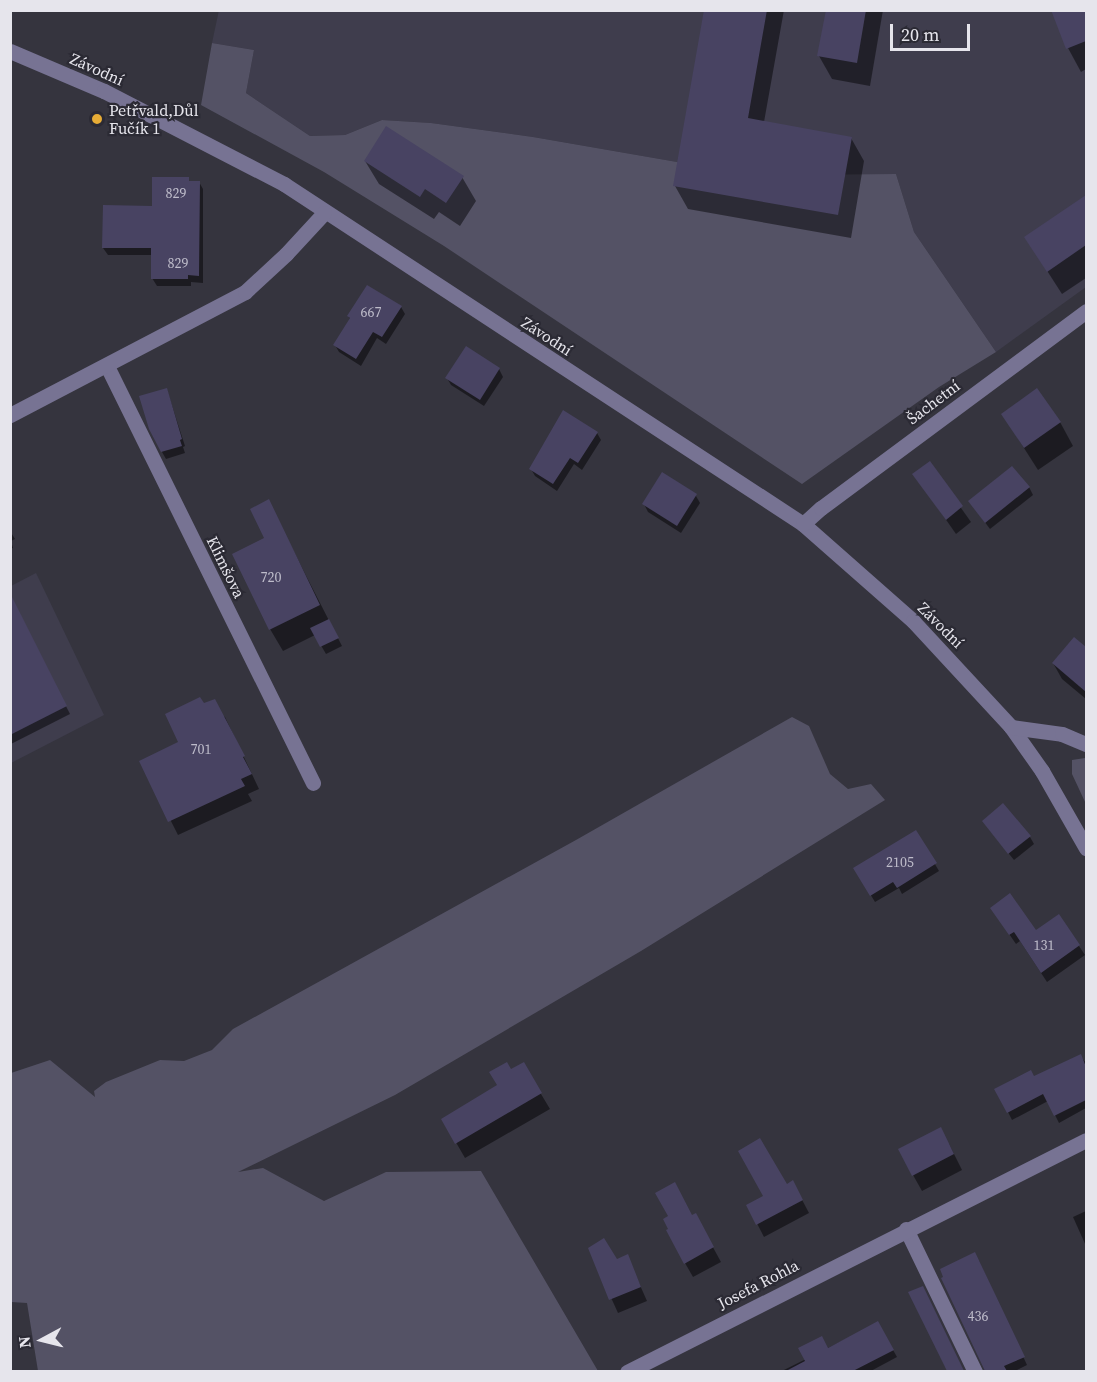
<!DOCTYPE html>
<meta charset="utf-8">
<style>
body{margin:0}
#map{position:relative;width:1097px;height:1382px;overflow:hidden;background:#35343e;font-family:"Source Serif 4",serif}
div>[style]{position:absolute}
.built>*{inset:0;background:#3f3d4d}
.green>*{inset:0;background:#545265}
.shadow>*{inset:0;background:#0007}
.building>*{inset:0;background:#484362}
.minor>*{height:15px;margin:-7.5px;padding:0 7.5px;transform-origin:7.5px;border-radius:7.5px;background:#777393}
.dots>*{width:16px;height:16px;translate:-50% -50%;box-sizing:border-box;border:3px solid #2b2a34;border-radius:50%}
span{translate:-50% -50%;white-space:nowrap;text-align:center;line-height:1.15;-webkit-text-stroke:4.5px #2b2a34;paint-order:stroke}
.number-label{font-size:14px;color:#bebcca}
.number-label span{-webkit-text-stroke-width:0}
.street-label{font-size:16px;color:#e6e5ec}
.poi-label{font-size:16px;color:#e6e5ec}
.left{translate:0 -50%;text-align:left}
.frame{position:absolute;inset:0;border:12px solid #e6e5ec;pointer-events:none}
.north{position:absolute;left:12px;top:1310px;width:60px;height:60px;-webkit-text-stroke:4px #2b2a34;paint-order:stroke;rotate:263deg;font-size:16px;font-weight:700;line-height:24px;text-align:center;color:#e6e5ec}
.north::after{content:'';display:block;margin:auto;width:21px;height:27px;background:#e6e5ec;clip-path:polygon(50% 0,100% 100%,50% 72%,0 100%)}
.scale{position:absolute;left:890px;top:24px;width:80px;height:27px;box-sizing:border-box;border:3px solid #e6e5ec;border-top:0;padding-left:8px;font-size:18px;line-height:21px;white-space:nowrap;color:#e6e5ec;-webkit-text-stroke:4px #2b2a34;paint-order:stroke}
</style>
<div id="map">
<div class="built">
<i style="clip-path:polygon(219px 10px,1086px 11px,1086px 287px,996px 352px,914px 232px,896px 174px,752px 175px,533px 137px,431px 123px,382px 120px,345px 135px,310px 136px,246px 93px,254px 50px,212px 43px)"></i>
<i style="clip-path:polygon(36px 573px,104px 715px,11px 763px,11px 586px)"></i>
</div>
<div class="green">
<i style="clip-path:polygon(212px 43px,254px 50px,246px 93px,310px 136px,345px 135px,382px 120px,431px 123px,533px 137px,752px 175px,896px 174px,914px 232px,996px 352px,939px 387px,802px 484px,444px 246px,324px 172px,201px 105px)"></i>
<i style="clip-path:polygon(792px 717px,809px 726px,830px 774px,848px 789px,871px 784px,885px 800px,641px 951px,395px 1095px,238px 1172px,263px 1168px,324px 1201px,386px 1172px,481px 1171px,598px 1371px,38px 1371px,27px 1303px,11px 1302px,11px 1073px,50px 1060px,95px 1097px,94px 1091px,106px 1082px,160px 1060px,184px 1061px,212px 1050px,233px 1029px,576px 840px)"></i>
<i style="clip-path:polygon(1085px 758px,1086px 759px,1086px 804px,1072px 774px,1072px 760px)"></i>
</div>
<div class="shadow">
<i style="clip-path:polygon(705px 10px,784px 10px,764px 122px,851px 138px,864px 161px,851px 238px,688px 209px,675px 186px)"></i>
<i style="clip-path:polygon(827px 10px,883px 10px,870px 86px,832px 79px,819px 56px)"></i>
<i style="clip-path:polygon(1053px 10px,1086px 10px,1086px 69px,1081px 72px,1068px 48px)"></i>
<i style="clip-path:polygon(365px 161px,462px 177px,476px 201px,460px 226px,439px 212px,434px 219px,379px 184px)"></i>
<i style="clip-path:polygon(188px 179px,190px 182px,199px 182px,203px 189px,203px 283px,191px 282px,191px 286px,157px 286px,152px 278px,153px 255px,108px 255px,103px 248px)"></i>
<i style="clip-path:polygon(1086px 197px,1086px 278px,1062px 294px,1026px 238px)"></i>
<i style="clip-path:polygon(401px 307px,405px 314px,386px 344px,377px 338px,361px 366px,339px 352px,335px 345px,351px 320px,348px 316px)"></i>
<i style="clip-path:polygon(499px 369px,503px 377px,484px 406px,451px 385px,447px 378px)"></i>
<i style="clip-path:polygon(167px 390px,185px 446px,183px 447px,185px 453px,166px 459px,162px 452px)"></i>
<i style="clip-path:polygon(1003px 415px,1060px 422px,1073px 446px,1038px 470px)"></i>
<i style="clip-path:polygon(597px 433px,601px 440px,582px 470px,574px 464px,557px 491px,535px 476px,531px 469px)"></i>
<i style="clip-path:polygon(929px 463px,971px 522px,956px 534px,914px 474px)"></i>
<i style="clip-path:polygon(1029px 487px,1033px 495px,990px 529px,970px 502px)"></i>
<i style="clip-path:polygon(696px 496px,700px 503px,681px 533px,648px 512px,644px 504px)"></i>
<i style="clip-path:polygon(268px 501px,342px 646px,326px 654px,315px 635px,283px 651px,270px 629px,266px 538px)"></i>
<i style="clip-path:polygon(10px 531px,15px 539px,11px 541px,13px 548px,10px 549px)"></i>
<i style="clip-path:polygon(10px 596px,70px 714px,11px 744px,10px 743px)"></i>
<i style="clip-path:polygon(1074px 639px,1086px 649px,1086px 699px,1062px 679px,1053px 663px)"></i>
<i style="clip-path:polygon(203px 705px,225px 717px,259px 789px,248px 794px,252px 801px,178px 835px,141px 762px,180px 742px)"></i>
<i style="clip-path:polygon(988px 828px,1030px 837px,1034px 844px,1014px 860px)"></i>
<i style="clip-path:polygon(916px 832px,939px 871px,902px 894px,899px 888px,875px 902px,855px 869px)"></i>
<i style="clip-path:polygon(1059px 916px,1085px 955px,1047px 982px,1020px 941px,1016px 944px,998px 918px,1035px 932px)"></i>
<i style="clip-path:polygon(1080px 1056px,1086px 1063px,1086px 1108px,1059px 1123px,1048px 1101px,1012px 1120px,1008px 1112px,1034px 1078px)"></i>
<i style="clip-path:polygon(523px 1064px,550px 1109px,465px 1158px,443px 1120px,499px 1086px,511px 1071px)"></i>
<i style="clip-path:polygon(949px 1144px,962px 1170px,922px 1191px,913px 1175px)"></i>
<i style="clip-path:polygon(799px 1194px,809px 1213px,764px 1237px,748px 1206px)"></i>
<i style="clip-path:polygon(1086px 1211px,1086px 1246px,1073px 1217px)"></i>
<i style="clip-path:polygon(670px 1217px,692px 1217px,703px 1229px,721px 1262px,693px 1277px,685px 1263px)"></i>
<i style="clip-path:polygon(589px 1249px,617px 1261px,627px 1256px,647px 1301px,618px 1313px)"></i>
<i style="clip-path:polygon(979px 1261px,1027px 1365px,1013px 1372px,989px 1372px,943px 1279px)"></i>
<i style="clip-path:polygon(878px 1323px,897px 1357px,869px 1372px,780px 1372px)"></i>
</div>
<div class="building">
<i style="clip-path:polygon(704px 10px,767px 10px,748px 118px,852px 137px,838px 215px,673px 186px)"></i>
<i style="clip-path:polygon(826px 10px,866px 10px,857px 63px,817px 56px)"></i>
<i style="clip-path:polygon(1051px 10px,1086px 10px,1086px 41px,1066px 49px)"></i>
<i style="clip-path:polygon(386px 126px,464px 176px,446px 203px,425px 189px,420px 197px,364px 161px)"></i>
<i style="clip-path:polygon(152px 177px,189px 177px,189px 181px,200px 181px,199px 276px,188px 275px,188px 279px,151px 279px,151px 248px,102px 248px,103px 205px,152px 206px)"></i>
<i style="clip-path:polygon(1086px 195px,1086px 245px,1047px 272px,1024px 237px)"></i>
<i style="clip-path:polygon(367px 285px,402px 306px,382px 337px,373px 332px,356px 359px,333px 345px,350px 318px,347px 316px)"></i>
<i style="clip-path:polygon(466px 346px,500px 368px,480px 400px,445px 378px)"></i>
<i style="clip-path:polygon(167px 388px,182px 439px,180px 440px,182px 446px,161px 452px,149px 429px,139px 396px)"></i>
<i style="clip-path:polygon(1037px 388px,1061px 422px,1024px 448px,1001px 414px)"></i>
<i style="clip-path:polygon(563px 410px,598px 432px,578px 463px,570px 458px,553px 484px,529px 469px)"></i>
<i style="clip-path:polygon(930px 461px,963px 506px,946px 520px,912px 474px)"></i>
<i style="clip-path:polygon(1012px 466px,1030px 487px,985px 523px,968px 501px)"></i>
<i style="clip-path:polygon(662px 472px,697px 494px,677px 526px,642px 504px)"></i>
<i style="clip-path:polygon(269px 499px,320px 605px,269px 630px,232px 554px,264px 538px,250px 509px)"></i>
<i style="clip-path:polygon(10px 593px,67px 706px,10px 735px)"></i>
<i style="clip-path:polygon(329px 619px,339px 638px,320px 647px,310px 628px)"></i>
<i style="clip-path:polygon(1074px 637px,1086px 647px,1086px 692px,1052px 663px)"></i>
<i style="clip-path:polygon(200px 697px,204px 703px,215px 699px,245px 756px,243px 757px,252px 774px,241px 779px,245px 786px,168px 822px,139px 761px,178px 742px,165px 714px)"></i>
<i style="clip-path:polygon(1003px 803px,1031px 836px,1008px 854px,982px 821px)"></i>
<i style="clip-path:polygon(916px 830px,937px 863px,897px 888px,893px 882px,870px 896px,853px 868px)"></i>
<i style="clip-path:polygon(1010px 893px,1036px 930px,1059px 914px,1080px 945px,1041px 973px,1014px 932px,1009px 935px,990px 908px)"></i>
<i style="clip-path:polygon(1081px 1054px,1086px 1067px,1086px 1100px,1054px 1116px,1043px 1094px,1007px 1113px,994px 1089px,1031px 1070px,1034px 1076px)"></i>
<i style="clip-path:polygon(507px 1062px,511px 1069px,524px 1062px,542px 1093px,455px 1144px,441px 1119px,497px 1085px,489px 1072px)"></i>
<i style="clip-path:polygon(941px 1127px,954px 1154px,912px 1176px,898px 1149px)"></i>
<i style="clip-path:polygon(760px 1138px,787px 1184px,793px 1180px,803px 1200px,756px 1225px,746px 1205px,763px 1196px,738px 1151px)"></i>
<i style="clip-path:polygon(675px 1182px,692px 1215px,696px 1213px,714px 1247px,684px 1264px,666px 1230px,668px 1229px,663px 1219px,668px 1216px,655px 1193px)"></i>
<i style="clip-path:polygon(604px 1238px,617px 1259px,628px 1254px,641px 1287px,609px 1300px,588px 1248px)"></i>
<i style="clip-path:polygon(975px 1252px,1025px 1357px,1004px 1366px,1007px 1371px,985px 1371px,941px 1278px,943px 1277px,940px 1269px)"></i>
<i style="clip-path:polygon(923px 1286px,964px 1371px,947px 1371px,908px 1292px)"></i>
<i style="clip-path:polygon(878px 1321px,894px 1350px,853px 1371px,786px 1371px,805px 1361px,798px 1348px,822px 1336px,828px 1348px)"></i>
</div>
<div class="minor">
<i style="left:10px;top:51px;width:102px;rotate:23.1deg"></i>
<i style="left:104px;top:91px;width:203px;rotate:27.3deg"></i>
<i style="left:284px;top:184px;width:620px;rotate:33.23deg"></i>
<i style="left:803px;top:524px;width:147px;rotate:41.4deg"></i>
<i style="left:913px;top:621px;width:144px;rotate:47.2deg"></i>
<i style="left:1011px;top:727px;width:54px;rotate:54.8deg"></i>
<i style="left:1042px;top:771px;width:89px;rotate:60.3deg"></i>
<i style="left:107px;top:366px;width:465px;rotate:63.7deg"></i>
<i style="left:10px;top:415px;width:265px;rotate:-27.6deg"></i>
<i style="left:245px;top:292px;width:56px;rotate:-42.8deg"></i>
<i style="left:286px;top:254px;width:56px;rotate:-47.2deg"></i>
<i style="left:803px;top:524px;width:24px;rotate:-42deg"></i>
<i style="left:821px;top:508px;width:330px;rotate:-36.6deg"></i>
<i style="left:1011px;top:727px;width:51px;rotate:7.8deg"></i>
<i style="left:1062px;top:734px;width:26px;rotate:23deg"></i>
<i style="left:906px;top:1229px;width:159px;rotate:64.2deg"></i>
<i style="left:627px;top:1372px;width:514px;rotate:-26.81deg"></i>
</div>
<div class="dots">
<i style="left:97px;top:119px;background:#e7ac36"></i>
</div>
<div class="number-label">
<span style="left:176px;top:193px">829</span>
<span style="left:178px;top:263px">829</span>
<span style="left:371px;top:312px">667</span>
<span style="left:271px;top:577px">720</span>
<span style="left:201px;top:749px">701</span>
<span style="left:900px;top:862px">2105</span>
<span style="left:1044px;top:945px">131</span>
<span style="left:978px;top:1316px">436</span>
</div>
<div class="street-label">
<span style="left:97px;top:69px;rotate:24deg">Závodní</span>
<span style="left:547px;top:336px;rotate:33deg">Závodní</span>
<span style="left:933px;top:402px;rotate:-37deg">Šachetní</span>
<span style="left:226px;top:567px;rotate:64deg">Klimšova</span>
<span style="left:941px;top:625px;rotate:45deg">Závodní</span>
<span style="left:758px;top:1284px;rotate:-27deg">Josefa Rohla</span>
</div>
<div class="poi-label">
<span class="left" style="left:109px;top:119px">Petřvald,Důl<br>Fučík 1</span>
</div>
<div class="frame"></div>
<div class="north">N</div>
<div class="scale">20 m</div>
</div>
